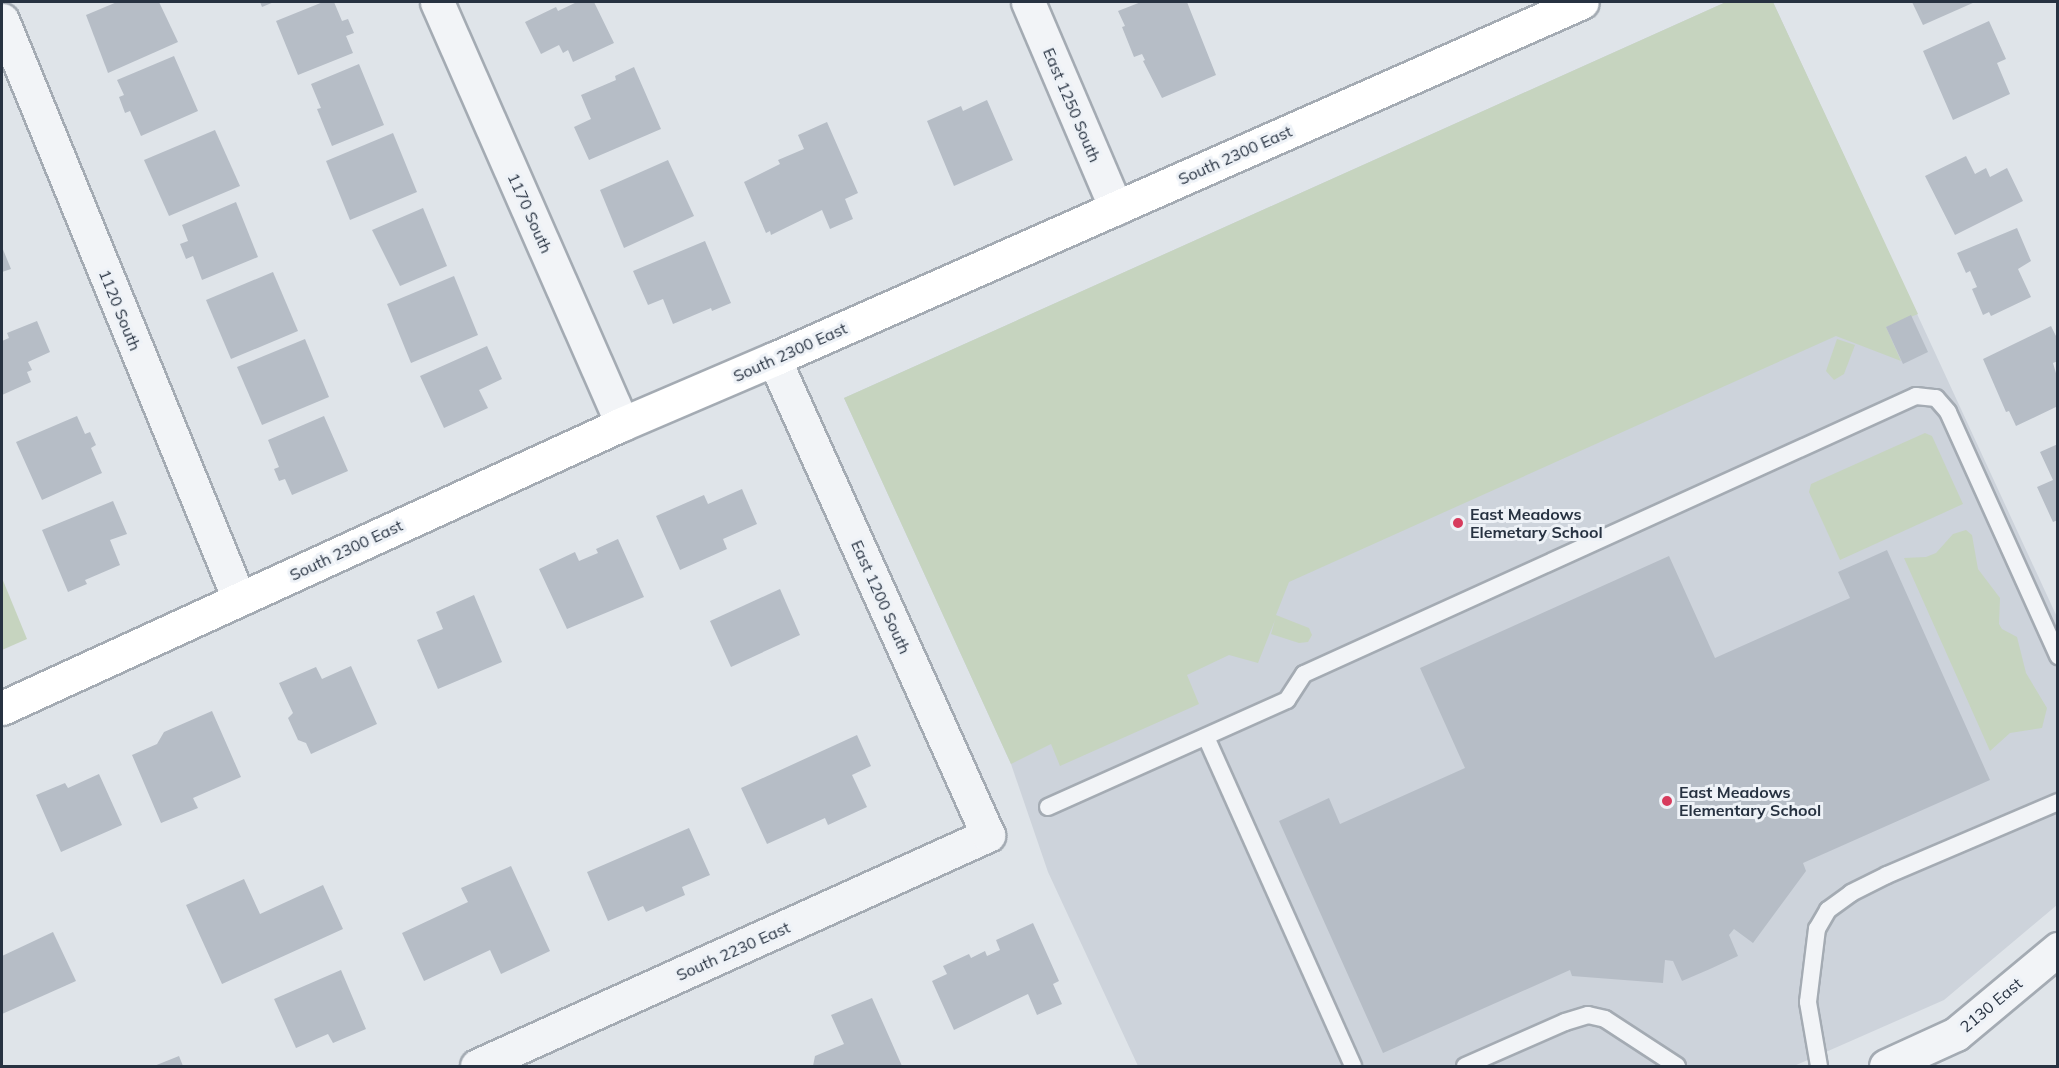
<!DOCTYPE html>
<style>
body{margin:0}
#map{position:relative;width:2059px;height:1068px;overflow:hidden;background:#dfe4e9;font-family:Mulish,sans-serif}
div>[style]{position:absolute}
.built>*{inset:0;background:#cdd3db}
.green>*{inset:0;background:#c6d4bf}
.building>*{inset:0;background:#b6bdc6}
.roads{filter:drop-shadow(2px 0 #a4abb3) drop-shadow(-2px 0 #a4abb3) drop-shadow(0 2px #a4abb3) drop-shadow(0 -2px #a4abb3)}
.lane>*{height:16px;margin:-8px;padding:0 8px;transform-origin:8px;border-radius:8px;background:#f2f4f7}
.street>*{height:33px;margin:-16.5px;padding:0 16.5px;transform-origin:16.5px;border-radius:16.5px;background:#f2f4f7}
.secondary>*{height:33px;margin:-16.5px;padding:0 16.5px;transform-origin:16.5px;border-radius:16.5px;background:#fff}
.dots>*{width:16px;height:16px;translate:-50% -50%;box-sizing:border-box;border:3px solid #eef2f7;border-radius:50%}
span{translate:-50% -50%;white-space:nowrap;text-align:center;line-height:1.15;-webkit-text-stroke:6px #eef2f7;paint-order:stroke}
.street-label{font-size:16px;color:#273241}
.poi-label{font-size:16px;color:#273241;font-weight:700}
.left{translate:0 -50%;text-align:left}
.frame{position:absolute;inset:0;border:3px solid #273241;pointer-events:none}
</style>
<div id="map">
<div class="built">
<i style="clip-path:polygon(1726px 2px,1773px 2px,2057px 617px,2057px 905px,1944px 1000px,1794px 1066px,1138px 1066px,1048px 872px,1011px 764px,844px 398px)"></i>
</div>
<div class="green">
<i style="clip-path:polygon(1726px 2px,1773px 2px,1918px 314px,1886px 327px,1901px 361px,1836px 336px,1289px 582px,1276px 615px,1309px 628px,1312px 635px,1308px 642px,1299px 643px,1271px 634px,1275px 620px,1258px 663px,1229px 655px,1187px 675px,1199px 704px,1060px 766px,1051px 744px,1011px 764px,844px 398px)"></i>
<i style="clip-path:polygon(1837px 339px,1855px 345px,1844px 374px,1834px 380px,1826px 371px)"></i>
<i style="clip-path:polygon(1925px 433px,1932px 436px,1963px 504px,1840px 560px,1809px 492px,1811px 484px)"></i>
<i style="clip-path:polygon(1966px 530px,1972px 535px,1978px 569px,2000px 598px,1999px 624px,2002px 629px,2017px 637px,2026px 673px,2047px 708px,2042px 728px,2010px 733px,1990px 751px,1904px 558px,1926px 557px,1936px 553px,1953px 534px)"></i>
<i style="clip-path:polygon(2px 578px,27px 639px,2px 650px)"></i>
</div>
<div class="building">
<i style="clip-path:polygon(117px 2px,159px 2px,178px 42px,108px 73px,86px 15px)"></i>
<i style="clip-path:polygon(260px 2px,274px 2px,262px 7px)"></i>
<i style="clip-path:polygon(323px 2px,334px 2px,342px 21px,348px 19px,354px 33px,346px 36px,353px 53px,298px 75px,276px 21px)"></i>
<i style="clip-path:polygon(577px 2px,594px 2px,614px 43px,573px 62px,568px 50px,563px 53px,559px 45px,541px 54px,525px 22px,556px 7px,558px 11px)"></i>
<i style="clip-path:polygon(1141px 2px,1187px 2px,1216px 75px,1162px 98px,1143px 61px,1145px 60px,1142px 54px,1134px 57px,1122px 27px,1125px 26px,1118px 11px)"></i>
<i style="clip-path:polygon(1912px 2px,1975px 2px,1923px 25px)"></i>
<i style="clip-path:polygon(1989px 21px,2006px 59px,1997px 63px,2010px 94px,1953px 120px,1923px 51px)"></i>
<i style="clip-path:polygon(174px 56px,198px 111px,141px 136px,130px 111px,125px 113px,119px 97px,124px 95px,117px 80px)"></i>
<i style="clip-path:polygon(359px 64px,384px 125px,332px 146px,317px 109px,321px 108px,311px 84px)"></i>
<i style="clip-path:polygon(634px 67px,661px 129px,589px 160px,574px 127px,591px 119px,581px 95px,616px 80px,615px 76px)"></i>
<i style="clip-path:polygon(987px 100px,1013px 160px,954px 186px,927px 121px,961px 106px,963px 111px)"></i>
<i style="clip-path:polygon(827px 122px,858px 193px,845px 199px,853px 219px,830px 229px,822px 210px,771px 235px,770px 231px,766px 233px,744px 182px,780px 164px,778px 160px,804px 149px,798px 135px)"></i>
<i style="clip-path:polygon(215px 130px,240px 186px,169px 216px,144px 160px)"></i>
<i style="clip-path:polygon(393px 133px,417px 192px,350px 220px,326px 161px)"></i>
<i style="clip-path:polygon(1966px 156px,1975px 174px,1986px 168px,1990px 177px,2007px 168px,2023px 201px,1955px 235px,1925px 176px)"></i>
<i style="clip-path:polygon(668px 160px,694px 216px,624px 248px,600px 190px)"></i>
<i style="clip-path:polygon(236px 202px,258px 257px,202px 280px,193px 256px,186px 259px,180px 244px,188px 241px,182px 225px)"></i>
<i style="clip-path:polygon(423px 208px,447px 266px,400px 286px,372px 230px)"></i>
<i style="clip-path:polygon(2017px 228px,2031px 261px,2018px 269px,2031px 297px,1991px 316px,1989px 312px,1983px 315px,1972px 289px,1977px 287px,1970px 271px,1966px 273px,1957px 253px)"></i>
<i style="clip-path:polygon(705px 241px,731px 303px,712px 311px,711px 308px,673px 324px,663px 299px,648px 305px,633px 271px)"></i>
<i style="clip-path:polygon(2px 247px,11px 269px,2px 272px)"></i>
<i style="clip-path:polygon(273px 272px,298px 331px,231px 359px,206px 300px)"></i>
<i style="clip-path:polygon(454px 276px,478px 335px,411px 363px,387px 304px)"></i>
<i style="clip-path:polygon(1911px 315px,1928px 352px,1903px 364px,1886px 327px)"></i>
<i style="clip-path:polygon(37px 321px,50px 352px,28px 362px,32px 370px,27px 372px,31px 382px,2px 395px,2px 341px,9px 338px,7px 333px)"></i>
<i style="clip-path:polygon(2051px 326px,2058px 340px,2058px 361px,2053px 363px,2058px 380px,2058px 406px,2016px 426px,2009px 411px,2006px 412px,1983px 359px)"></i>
<i style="clip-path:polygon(305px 339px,329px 397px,262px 425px,237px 367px)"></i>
<i style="clip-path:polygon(487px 346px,502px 379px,479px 390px,488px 408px,444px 428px,420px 376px)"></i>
<i style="clip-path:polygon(77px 416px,85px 434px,90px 432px,96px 445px,91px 448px,102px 473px,42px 500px,16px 442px)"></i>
<i style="clip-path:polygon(324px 416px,348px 471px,292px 495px,285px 479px,279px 481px,274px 469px,279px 467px,268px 440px)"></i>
<i style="clip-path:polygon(2058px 444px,2058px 520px,2053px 522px,2037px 487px,2053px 480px,2040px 452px)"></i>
<i style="clip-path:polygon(742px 489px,757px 524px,723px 539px,727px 549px,680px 570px,656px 516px,704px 495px,708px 504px)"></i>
<i style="clip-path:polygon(113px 501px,127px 534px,110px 540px,120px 565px,85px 580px,87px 584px,68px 592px,42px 530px)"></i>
<i style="clip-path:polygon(618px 539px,644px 597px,567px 629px,539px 569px,575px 552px,579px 561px,598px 553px,596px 549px)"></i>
<i style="clip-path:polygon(1887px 550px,1990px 780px,1803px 863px,1806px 871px,1753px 943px,1734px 929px,1729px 935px,1738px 956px,1710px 969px,1682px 981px,1673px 961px,1665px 960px,1663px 983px,1572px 976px,1570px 970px,1383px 1053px,1279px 821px,1329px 798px,1340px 824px,1465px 768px,1420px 668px,1669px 556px,1715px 658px,1850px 598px,1838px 572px)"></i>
<i style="clip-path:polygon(780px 589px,800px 635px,731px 667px,710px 621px)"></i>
<i style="clip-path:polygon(474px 595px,502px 662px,438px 689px,417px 640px,443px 629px,436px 612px)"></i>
<i style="clip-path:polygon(351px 666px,377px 724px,311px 754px,306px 743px,298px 740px,288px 718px,293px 713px,279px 683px,316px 667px,322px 679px)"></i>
<i style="clip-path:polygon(212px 711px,241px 777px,193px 798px,198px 808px,161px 823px,132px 755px,157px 744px,164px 732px)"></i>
<i style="clip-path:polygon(857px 735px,871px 766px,852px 775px,867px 807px,828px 825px,825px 818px,767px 844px,741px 788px)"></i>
<i style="clip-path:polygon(99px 774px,122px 825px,61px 852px,36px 795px,65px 783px,68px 788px)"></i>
<i style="clip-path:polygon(689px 828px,710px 875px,682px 887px,685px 895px,646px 912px,643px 906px,608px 921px,587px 872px)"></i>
<i style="clip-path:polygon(511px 866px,550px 951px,501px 974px,490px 950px,424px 981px,402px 933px,468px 902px,461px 888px)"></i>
<i style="clip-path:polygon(244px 879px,260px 914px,323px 885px,343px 929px,222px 984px,186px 905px)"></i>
<i style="clip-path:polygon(1033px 923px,1059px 981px,1053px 984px,1062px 1004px,1037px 1015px,1028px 994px,954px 1030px,932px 981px,947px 974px,943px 966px,969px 954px,971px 958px,985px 951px,987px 956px,1000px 950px,996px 940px)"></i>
<i style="clip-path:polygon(53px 932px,76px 981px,2px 1014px,2px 956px)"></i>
<i style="clip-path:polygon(341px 970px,366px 1029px,333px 1043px,328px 1034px,296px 1048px,274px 999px)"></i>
<i style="clip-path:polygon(872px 998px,902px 1066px,813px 1066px,815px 1056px,844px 1044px,831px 1015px)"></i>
<i style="clip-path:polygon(179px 1056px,183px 1066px,154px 1066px)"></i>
</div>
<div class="roads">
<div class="lane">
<i style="left:1206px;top:737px;width:360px;rotate:65.9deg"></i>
<i style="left:1048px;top:807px;width:262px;rotate:-24.1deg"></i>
<i style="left:1287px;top:700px;width:31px;rotate:-57deg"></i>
<i style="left:1304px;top:674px;width:672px;rotate:-24.43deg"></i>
<i style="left:1916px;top:396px;width:20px;rotate:6deg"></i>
<i style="left:1936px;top:398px;width:18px;rotate:49deg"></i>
<i style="left:1948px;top:412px;width:268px;rotate:65.7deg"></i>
<i style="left:1465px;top:1066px;width:109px;rotate:-23.7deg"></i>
<i style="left:1565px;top:1022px;width:24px;rotate:-17deg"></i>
<i style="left:1588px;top:1015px;width:17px;rotate:13deg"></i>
<i style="left:1605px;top:1019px;width:86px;rotate:33.1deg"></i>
<i style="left:1819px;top:1066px;width:65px;rotate:-99.8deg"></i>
<i style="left:1808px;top:1002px;width:74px;rotate:-83deg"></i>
<i style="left:1817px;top:929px;width:22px;rotate:-60deg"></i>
<i style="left:1828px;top:910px;width:29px;rotate:-36deg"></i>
<i style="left:1851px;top:893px;width:40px;rotate:-26.6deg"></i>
<i style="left:1887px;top:875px;width:186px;rotate:-23.1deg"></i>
</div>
<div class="street">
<i style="left:437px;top:2px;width:461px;rotate:66.3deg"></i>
<i style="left:1028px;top:2px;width:224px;rotate:66.9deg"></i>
<i style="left:2px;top:20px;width:626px;rotate:67.74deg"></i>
<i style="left:477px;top:1066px;width:561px;rotate:-24.33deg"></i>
<i style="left:988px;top:835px;width:522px;rotate:-114.21deg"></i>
<i style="left:1886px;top:1066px;width:77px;rotate:-24.6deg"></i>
<i style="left:1956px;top:1034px;width:133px;rotate:-39.8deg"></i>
</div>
<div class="secondary">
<i style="left:2px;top:708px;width:682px;rotate:-24.61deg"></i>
<i style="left:622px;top:424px;width:165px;rotate:-23.2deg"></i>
<i style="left:774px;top:359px;width:883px;rotate:-23.84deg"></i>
</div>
</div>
<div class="dots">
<i style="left:1458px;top:523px;background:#d73b5d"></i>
<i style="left:1667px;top:801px;background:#d73b5d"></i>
</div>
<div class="street-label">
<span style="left:1072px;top:105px;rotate:67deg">East 1250 South</span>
<span style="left:1235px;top:155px;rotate:-24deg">South 2300 East</span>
<span style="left:530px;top:213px;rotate:66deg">1170 South</span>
<span style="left:120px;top:310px;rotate:68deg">1120 South</span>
<span style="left:790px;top:352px;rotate:-24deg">South 2300 East</span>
<span style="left:346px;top:550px;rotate:-25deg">South 2300 East</span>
<span style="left:881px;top:597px;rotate:66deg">East 1200 South</span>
<span style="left:733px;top:951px;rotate:-24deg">South 2230 East</span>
<span style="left:1991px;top:1005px;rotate:-40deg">2130 East</span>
</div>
<div class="poi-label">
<span class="left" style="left:1470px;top:523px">East Meadows<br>Elemetary School</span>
<span class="left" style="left:1679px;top:801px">East Meadows<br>Elementary School</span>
</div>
<div class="frame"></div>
</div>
